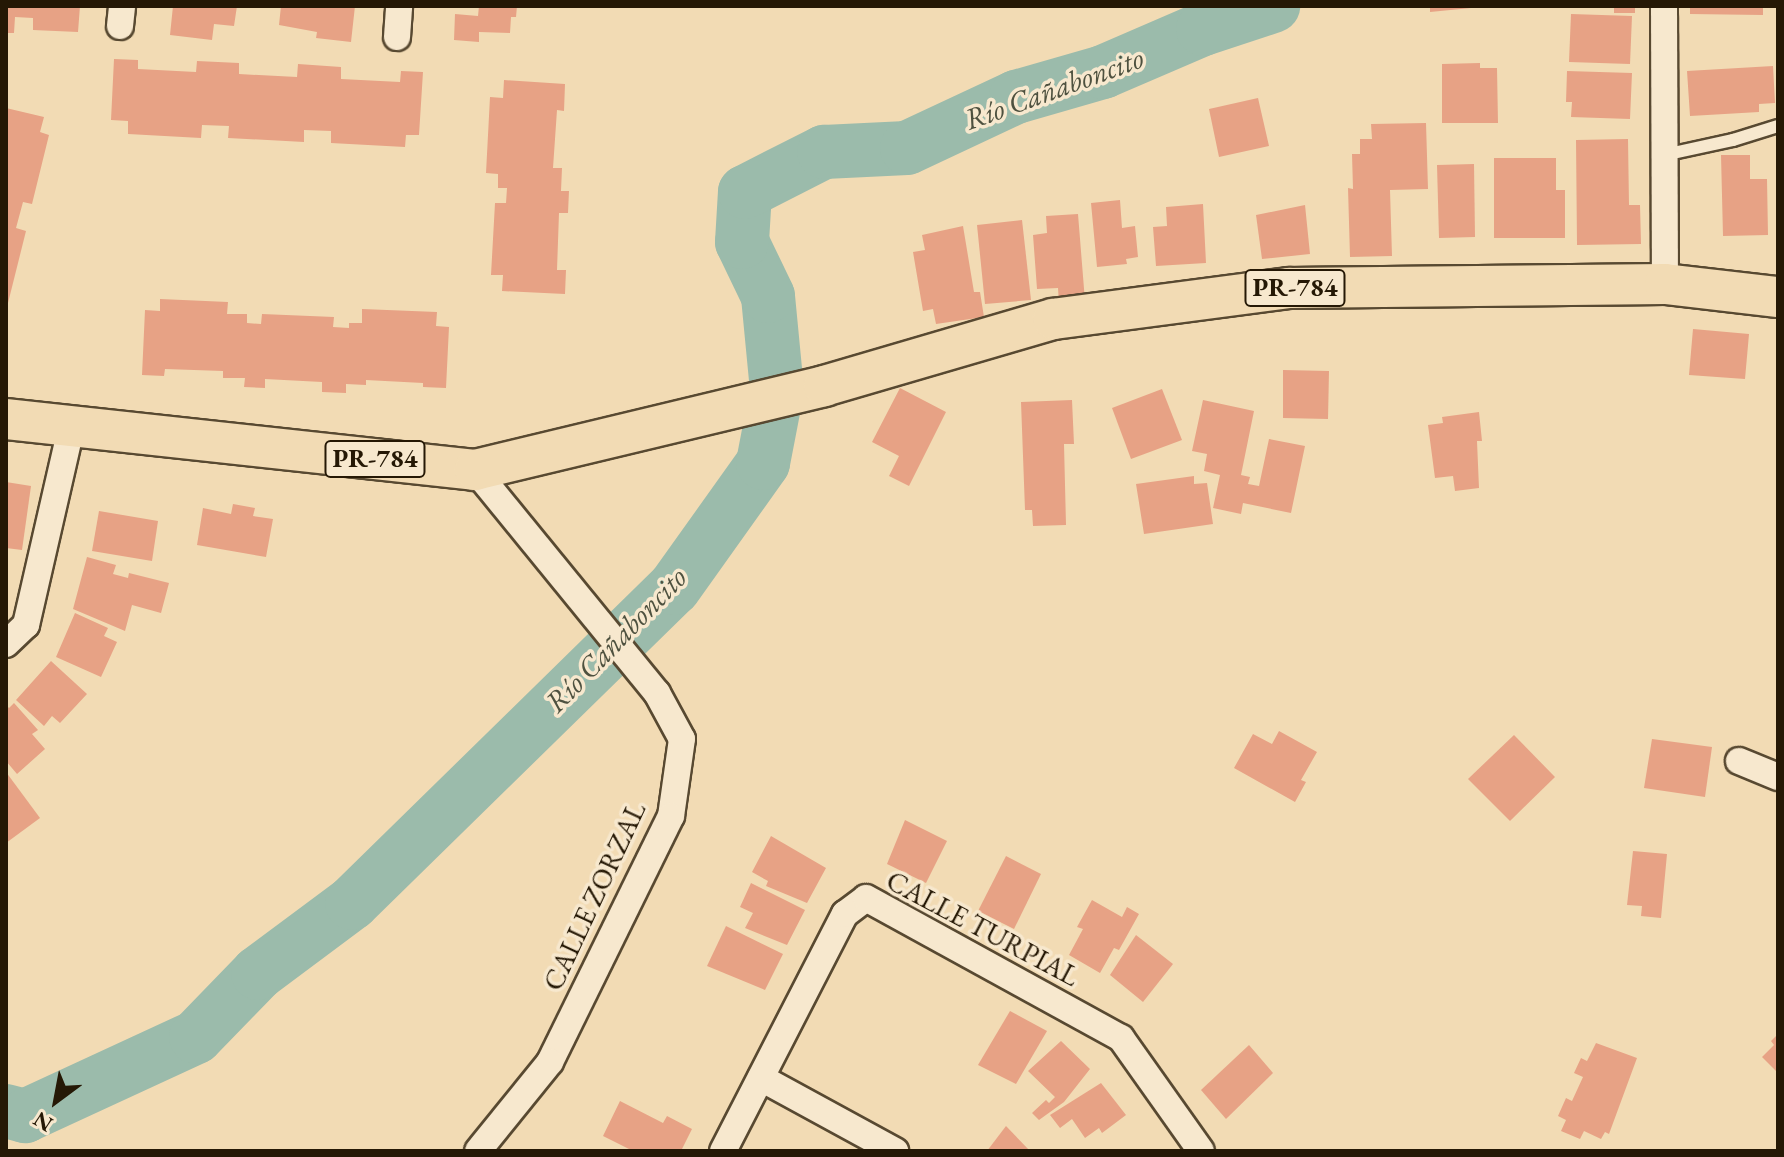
<!DOCTYPE html>
<meta charset="utf-8">
<style>
body{margin:0}
#map{position:relative;width:1784px;height:1157px;overflow:hidden;background:#f2dbb4;font-family:"EB Garamond",serif}
div>[style]{position:absolute}
.river>*{height:54px;margin:-27px;padding:0 27px;transform-origin:27px;border-radius:27px;background:#9bbbab}
.building>*{inset:0;background:#e7a285}
.roads{filter:drop-shadow(2px 0 #584931) drop-shadow(-2px 0 #584931) drop-shadow(0 2px #584931) drop-shadow(0 -2px #584931)}
.service>*{height:12px;margin:-6px;padding:0 6px;transform-origin:6px;border-radius:6px;background:#f7e8ce}
.minor>*{height:26px;margin:-13px;padding:0 13px;transform-origin:13px;border-radius:13px;background:#f7e8ce}
.primary>*{height:40px;margin:-20px;padding:0 20px;transform-origin:20px;border-radius:20px;background:#f2dbb4}
span{translate:-50% -50%;white-space:nowrap;text-align:center;line-height:1.15;-webkit-text-stroke:7px #f7e8ce;paint-order:stroke}
.shield-label span{padding:2px 6px;background:#f7e8ce;border:2px solid;border-radius:6px;-webkit-text-stroke-width:0}
.shield-label{font-size:26px;color:#251805;font-weight:700}
.street-label{font-size:28px;color:#251805}
.water-label{font-size:30px;color:#4e513f;font-style:italic}
.frame{position:absolute;inset:0;border:8px solid #251805;pointer-events:none}
.north{position:absolute;left:16px;top:1061px;width:80px;height:80px;-webkit-text-stroke:6px #f7e8ce;paint-order:stroke;rotate:212deg;font-size:22px;font-weight:700;line-height:32px;text-align:center;color:#251805}
.north::after{content:'';display:block;margin:auto;width:28px;height:36px;background:#251805;clip-path:polygon(50% 0,100% 100%,50% 72%,0 100%)}
</style>
<div id="map">
<div class="river">
<i style="left:6px;top:1111px;width:20px;rotate:15deg"></i>
<i style="left:25px;top:1116px;width:188px;rotate:-24.8deg"></i>
<i style="left:196px;top:1037px;width:89px;rotate:-45.9deg"></i>
<i style="left:258px;top:973px;width:117px;rotate:-36.7deg"></i>
<i style="left:352px;top:903px;width:450px;rotate:-44.4deg"></i>
<i style="left:674px;top:588px;width:153px;rotate:-54.5deg"></i>
<i style="left:763px;top:463px;width:74px;rotate:-79.1deg"></i>
<i style="left:777px;top:390px;width:94px;rotate:-95.5deg"></i>
<i style="left:768px;top:296px;width:60px;rotate:-115.7deg"></i>
<i style="left:742px;top:242px;width:50px;rotate:-86.6deg"></i>
<i style="left:745px;top:192px;width:89px;rotate:-26.9deg"></i>
<i style="left:824px;top:152px;width:83px;rotate:-2.8deg"></i>
<i style="left:907px;top:148px;width:120px;rotate:-25.1deg"></i>
<i style="left:1016px;top:97px;width:91px;rotate:-16deg"></i>
<i style="left:1103px;top:72px;width:109px;rotate:-23.3deg"></i>
<i style="left:1203px;top:29px;width:74px;rotate:-18.2deg"></i>
</div>
<div class="building">
<i style="clip-path:polygon(6px 6px,80px 6px,78px 32px,33px 30px,33px 18px,15px 17px,14px 33px,6px 33px)"></i>
<i style="clip-path:polygon(173px 6px,237px 6px,234px 26px,214px 24px,212px 40px,170px 35px)"></i>
<i style="clip-path:polygon(281px 6px,355px 6px,351px 42px,316px 38px,317px 32px,279px 25px)"></i>
<i style="clip-path:polygon(479px 6px,517px 6px,516px 17px,511px 17px,510px 33px,479px 32px,479px 42px,454px 40px,455px 14px,478px 16px)"></i>
<i style="clip-path:polygon(1430px 6px,1471px 6px,1471px 8px,1430px 12px)"></i>
<i style="clip-path:polygon(1614px 6px,1635px 6px,1635px 13px,1614px 13px)"></i>
<i style="clip-path:polygon(1690px 6px,1763px 6px,1763px 15px,1690px 14px)"></i>
<i style="clip-path:polygon(1571px 14px,1632px 16px,1630px 64px,1569px 62px)"></i>
<i style="clip-path:polygon(114px 59px,138px 60px,138px 69px,196px 72px,197px 61px,239px 63px,239px 74px,297px 77px,298px 64px,341px 67px,341px 79px,400px 82px,401px 71px,423px 72px,419px 135px,406px 135px,405px 147px,331px 143px,331px 131px,304px 130px,304px 142px,228px 138px,229px 126px,202px 125px,201px 138px,128px 134px,128px 121px,111px 120px)"></i>
<i style="clip-path:polygon(1480px 63px,1480px 68px,1497px 68px,1498px 123px,1442px 123px,1442px 64px)"></i>
<i style="clip-path:polygon(1773px 66px,1775px 103px,1759px 104px,1759px 112px,1690px 116px,1687px 71px)"></i>
<i style="clip-path:polygon(1567px 71px,1632px 73px,1630px 119px,1571px 117px,1572px 102px,1566px 102px)"></i>
<i style="clip-path:polygon(504px 80px,565px 84px,564px 111px,557px 110px,553px 168px,562px 168px,561px 191px,569px 191px,568px 213px,559px 213px,557px 270px,566px 270px,565px 294px,502px 291px,503px 275px,491px 275px,495px 203px,506px 203px,507px 188px,498px 188px,498px 174px,486px 173px,490px 97px,503px 98px)"></i>
<i style="clip-path:polygon(1258px 98px,1269px 146px,1219px 157px,1209px 109px)"></i>
<i style="clip-path:polygon(6px 108px,44px 117px,40px 132px,49px 135px,32px 204px,23px 202px,16px 228px,26px 231px,7px 307px)"></i>
<i style="clip-path:polygon(1426px 123px,1428px 189px,1390px 190px,1392px 256px,1350px 257px,1348px 188px,1353px 189px,1352px 154px,1360px 154px,1360px 139px,1372px 139px,1371px 124px)"></i>
<i style="clip-path:polygon(1628px 139px,1629px 205px,1640px 205px,1641px 244px,1577px 245px,1576px 140px)"></i>
<i style="clip-path:polygon(1721px 155px,1750px 155px,1750px 179px,1767px 179px,1768px 235px,1723px 236px)"></i>
<i style="clip-path:polygon(1494px 158px,1556px 158px,1556px 190px,1565px 190px,1565px 238px,1494px 238px)"></i>
<i style="clip-path:polygon(1474px 164px,1475px 237px,1439px 238px,1437px 165px)"></i>
<i style="clip-path:polygon(1120px 200px,1122px 228px,1135px 226px,1138px 257px,1126px 259px,1127px 264px,1097px 267px,1091px 203px)"></i>
<i style="clip-path:polygon(1203px 204px,1206px 263px,1156px 266px,1153px 227px,1167px 226px,1166px 207px)"></i>
<i style="clip-path:polygon(1305px 205px,1310px 254px,1262px 259px,1256px 215px)"></i>
<i style="clip-path:polygon(1078px 214px,1085px 301px,1059px 303px,1058px 288px,1037px 289px,1033px 235px,1047px 233px,1046px 216px)"></i>
<i style="clip-path:polygon(1022px 220px,1031px 300px,985px 304px,977px 225px)"></i>
<i style="clip-path:polygon(963px 226px,974px 292px,980px 292px,984px 317px,936px 324px,933px 309px,923px 311px,913px 252px,925px 250px,922px 235px)"></i>
<i style="clip-path:polygon(160px 299px,228px 302px,227px 314px,247px 314px,247px 323px,261px 324px,262px 314px,334px 317px,333px 327px,349px 328px,349px 323px,362px 323px,362px 309px,437px 312px,436px 326px,449px 327px,446px 388px,423px 387px,423px 383px,366px 380px,366px 385px,346px 384px,346px 393px,322px 392px,322px 382px,265px 379px,265px 388px,244px 387px,245px 378px,223px 378px,223px 371px,165px 369px,164px 376px,142px 375px,145px 310px,160px 311px)"></i>
<i style="clip-path:polygon(1693px 329px,1749px 334px,1745px 379px,1689px 375px)"></i>
<i style="clip-path:polygon(1283px 370px,1329px 371px,1328px 419px,1283px 418px)"></i>
<i style="clip-path:polygon(900px 388px,946px 412px,909px 486px,889px 476px,899px 456px,872px 442px)"></i>
<i style="clip-path:polygon(1162px 389px,1182px 440px,1131px 459px,1112px 408px)"></i>
<i style="clip-path:polygon(1072px 400px,1074px 444px,1064px 444px,1066px 525px,1033px 526px,1032px 510px,1025px 510px,1021px 402px)"></i>
<i style="clip-path:polygon(1203px 400px,1254px 411px,1241px 475px,1250px 477px,1248px 484px,1259px 486px,1269px 439px,1305px 446px,1291px 513px,1243px 503px,1241px 514px,1213px 508px,1220px 475px,1204px 471px,1207px 454px,1192px 451px)"></i>
<i style="clip-path:polygon(1479px 412px,1482px 441px,1477px 441px,1479px 488px,1455px 491px,1453px 476px,1435px 478px,1428px 425px,1443px 423px,1442px 417px)"></i>
<i style="clip-path:polygon(1194px 476px,1194px 484px,1207px 483px,1213px 524px,1144px 534px,1136px 484px)"></i>
<i style="clip-path:polygon(6px 482px,31px 486px,22px 550px,6px 548px)"></i>
<i style="clip-path:polygon(233px 504px,255px 508px,253px 516px,273px 519px,266px 557px,197px 545px,203px 508px,231px 514px)"></i>
<i style="clip-path:polygon(99px 511px,158px 521px,152px 561px,92px 551px)"></i>
<i style="clip-path:polygon(87px 557px,116px 565px,113px 574px,128px 578px,129px 573px,169px 583px,161px 613px,132px 605px,125px 631px,73px 609px)"></i>
<i style="clip-path:polygon(75px 613px,108px 628px,104px 636px,117px 642px,101px 677px,56px 657px)"></i>
<i style="clip-path:polygon(51px 661px,87px 694px,60px 723px,52px 716px,44px 726px,16px 700px)"></i>
<i style="clip-path:polygon(14px 703px,38px 730px,32px 734px,45px 749px,17px 774px,6px 761px,6px 705px,9px 708px)"></i>
<i style="clip-path:polygon(1279px 731px,1317px 752px,1301px 780px,1306px 782px,1295px 802px,1234px 768px,1253px 734px,1272px 744px)"></i>
<i style="clip-path:polygon(1514px 735px,1555px 777px,1510px 821px,1468px 779px)"></i>
<i style="clip-path:polygon(1652px 739px,1712px 747px,1705px 797px,1644px 788px)"></i>
<i style="clip-path:polygon(6px 772px,40px 818px,6px 843px)"></i>
<i style="clip-path:polygon(905px 820px,947px 841px,926px 883px,887px 864px)"></i>
<i style="clip-path:polygon(771px 836px,826px 868px,807px 903px,766px 886px,768px 881px,752px 872px)"></i>
<i style="clip-path:polygon(1633px 851px,1667px 854px,1661px 918px,1641px 916px,1642px 906px,1627px 905px)"></i>
<i style="clip-path:polygon(1006px 856px,1041px 874px,1014px 929px,978px 911px)"></i>
<i style="clip-path:polygon(751px 883px,805px 910px,787px 945px,745px 928px,753px 913px,740px 907px)"></i>
<i style="clip-path:polygon(1092px 900px,1122px 917px,1127px 907px,1139px 914px,1119px 950px,1114px 948px,1100px 973px,1069px 955px,1083px 929px,1077px 927px)"></i>
<i style="clip-path:polygon(726px 926px,783px 954px,765px 990px,707px 966px)"></i>
<i style="clip-path:polygon(1136px 935px,1173px 964px,1143px 1002px,1110px 975px)"></i>
<i style="clip-path:polygon(1010px 1011px,1047px 1031px,1016px 1084px,978px 1065px)"></i>
<i style="clip-path:polygon(1778px 1034px,1778px 1073px,1762px 1057px,1774px 1045px,1771px 1041px)"></i>
<i style="clip-path:polygon(1061px 1041px,1090px 1069px,1064px 1102px,1039px 1120px,1032px 1113px,1046px 1100px,1049px 1103px,1055px 1097px,1028px 1071px)"></i>
<i style="clip-path:polygon(1596px 1043px,1637px 1058px,1609px 1134px,1605px 1132px,1601px 1139px,1584px 1131px,1580px 1139px,1561px 1131px,1566px 1120px,1558px 1116px,1566px 1098px,1572px 1101px,1583px 1077px,1574px 1073px,1581px 1058px,1587px 1061px)"></i>
<i style="clip-path:polygon(1249px 1045px,1273px 1073px,1226px 1119px,1201px 1090px)"></i>
<i style="clip-path:polygon(1101px 1083px,1126px 1115px,1102px 1133px,1099px 1128px,1085px 1138px,1072px 1119px,1060px 1128px,1050px 1115px)"></i>
<i style="clip-path:polygon(620px 1101px,663px 1123px,667px 1116px,692px 1129px,681px 1151px,633px 1151px,603px 1136px)"></i>
<i style="clip-path:polygon(1006px 1126px,1030px 1151px,987px 1151px)"></i>
</div>
<div class="roads">
<div class="service">
<i style="left:1664px;top:155px;width:71px;rotate:-12.3deg"></i>
<i style="left:1733px;top:140px;width:47px;rotate:-17.3deg"></i>
</div>
<div class="minor">
<i style="left:1664px;top:6px;width:278px;rotate:89.8deg"></i>
<i style="left:120px;top:26px;width:20px;rotate:-84deg"></i>
<i style="left:397px;top:37px;width:31px;rotate:-86deg"></i>
<i style="left:475px;top:470px;width:288px;rotate:50.8deg"></i>
<i style="left:657px;top:693px;width:52px;rotate:61.5deg"></i>
<i style="left:682px;top:739px;width:78px;rotate:98.1deg"></i>
<i style="left:671px;top:816px;width:274px;rotate:116.2deg"></i>
<i style="left:550px;top:1062px;width:114px;rotate:129deg"></i>
<i style="left:6px;top:644px;width:28px;rotate:-44deg"></i>
<i style="left:26px;top:625px;width:202px;rotate:-77.1deg"></i>
<i style="left:1739px;top:761px;width:42px;rotate:22.3deg"></i>
<i style="left:761px;top:1078px;width:153px;rotate:28.6deg"></i>
<i style="left:723px;top:1151px;width:267px;rotate:-62.8deg"></i>
<i style="left:845px;top:914px;width:26px;rotate:-37deg"></i>
<i style="left:866px;top:898px;width:291px;rotate:28.8deg"></i>
<i style="left:1121px;top:1038px;width:138px;rotate:54.7deg"></i>
</div>
<div class="primary">
<i style="left:6px;top:419px;width:472px;rotate:6.2deg"></i>
<i style="left:475px;top:470px;width:359px;rotate:-13.5deg"></i>
<i style="left:824px;top:386px;width:239px;rotate:-16.3deg"></i>
<i style="left:1053px;top:319px;width:238px;rotate:-7.5deg"></i>
<i style="left:1289px;top:288px;width:376px;rotate:-0.6deg"></i>
<i style="left:1665px;top:284px;width:114px;rotate:6.6deg"></i>
</div>
</div>
<div class="shield-label">
<span style="left:1295px;top:288px">PR-784</span>
<span style="left:375px;top:459px">PR-784</span>
</div>
<div class="street-label">
<span style="left:594px;top:896px;rotate:-65deg">CALLE ZORZAL</span>
<span style="left:983px;top:928px;rotate:28deg">CALLE TURPIAL</span>
</div>
<div class="water-label">
<span style="left:1054px;top:89px;rotate:-20deg">Río Cañaboncito</span>
<span style="left:616px;top:640px;rotate:-46deg">Río Cañaboncito</span>
</div>
<div class="frame"></div>
<div class="north">N</div>
</div>
